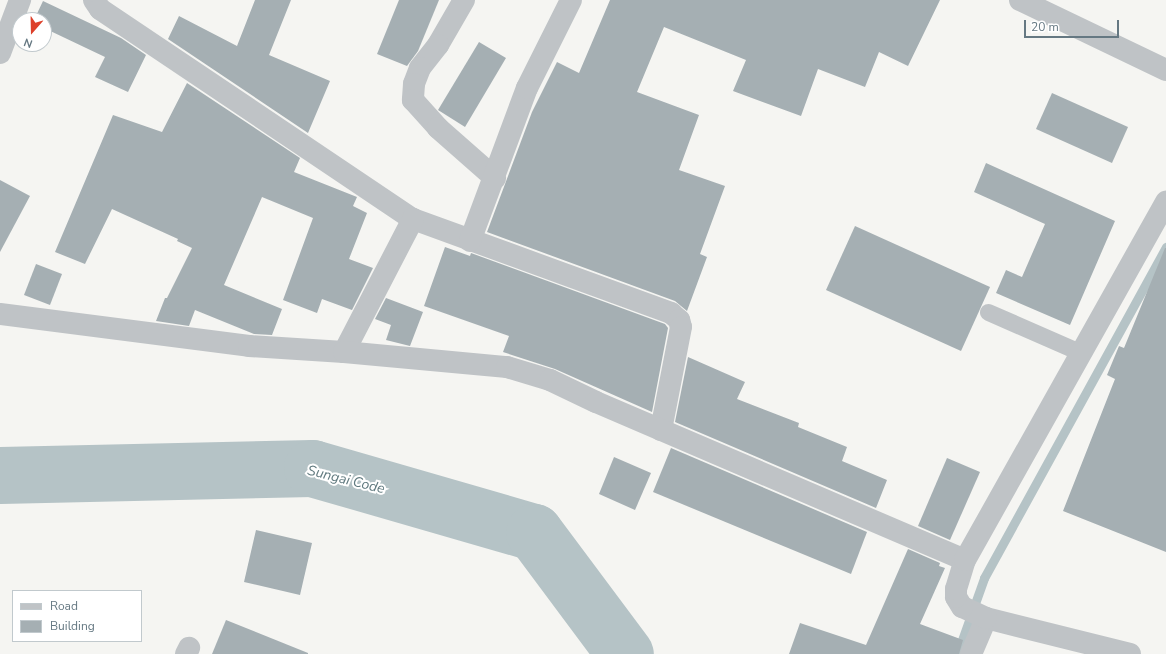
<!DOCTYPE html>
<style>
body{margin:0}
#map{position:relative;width:1166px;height:654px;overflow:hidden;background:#f5f5f2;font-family:"Nunito Sans",sans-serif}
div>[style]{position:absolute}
.stream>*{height:9px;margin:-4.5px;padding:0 4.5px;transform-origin:4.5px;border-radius:4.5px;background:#b5c3c6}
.river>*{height:57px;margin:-28.5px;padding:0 28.5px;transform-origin:28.5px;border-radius:28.5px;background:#b5c3c6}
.building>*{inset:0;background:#a5afb3}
.lane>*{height:17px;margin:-8.5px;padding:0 8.5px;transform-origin:8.5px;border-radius:8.5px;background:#bfc3c6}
.street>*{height:22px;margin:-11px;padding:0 11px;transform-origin:11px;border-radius:11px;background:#bfc3c6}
span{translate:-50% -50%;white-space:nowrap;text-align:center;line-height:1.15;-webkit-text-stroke:4px #fff;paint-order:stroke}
.water-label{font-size:14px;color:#617a7f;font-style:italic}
.legend{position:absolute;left:12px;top:590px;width:130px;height:52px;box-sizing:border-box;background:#fff;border:1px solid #c1c9cd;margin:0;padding:5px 7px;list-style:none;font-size:12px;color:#657882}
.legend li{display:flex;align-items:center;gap:8px;height:20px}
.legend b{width:20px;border:1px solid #c1c9cd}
.north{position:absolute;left:12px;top:12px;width:40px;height:40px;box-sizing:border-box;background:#fff;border:1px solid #c1c9cd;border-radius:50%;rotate:200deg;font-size:11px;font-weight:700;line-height:16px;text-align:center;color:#657882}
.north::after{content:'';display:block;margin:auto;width:14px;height:18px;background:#dd402a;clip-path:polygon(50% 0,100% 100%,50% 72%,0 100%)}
.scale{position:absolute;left:1024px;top:20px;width:95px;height:18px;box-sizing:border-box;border:2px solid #657882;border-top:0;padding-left:5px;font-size:12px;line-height:14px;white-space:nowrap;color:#657882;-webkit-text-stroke:3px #fff;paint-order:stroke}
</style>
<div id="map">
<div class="stream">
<i style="left:957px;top:654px;width:81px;rotate:-70.4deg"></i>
<i style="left:984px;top:578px;width:378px;rotate:-61.2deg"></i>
</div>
<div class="river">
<i style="left:0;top:475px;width:312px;rotate:-1.3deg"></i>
<i style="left:312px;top:468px;width:231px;rotate:16.1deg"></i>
<i style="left:534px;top:532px;width:152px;rotate:53.3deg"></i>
</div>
<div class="building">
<i style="clip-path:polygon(255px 0,291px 0,269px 55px,330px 81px,308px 133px,168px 39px,179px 16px,237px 46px)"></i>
<i style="clip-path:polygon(399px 0,439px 0,418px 51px,407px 66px,377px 54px)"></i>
<i style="clip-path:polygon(610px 0,940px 0,908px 66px,879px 52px,865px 87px,818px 69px,801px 116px,733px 91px,746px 60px,664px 27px,637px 92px,699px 115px,679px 170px,725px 186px,700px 254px,707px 257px,687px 311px,675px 301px,487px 232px,532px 112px,557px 62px,579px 73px)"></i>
<i style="clip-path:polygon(43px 1px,121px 38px,146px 55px,128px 92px,95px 77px,105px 57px,44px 28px,44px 20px,34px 20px)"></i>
<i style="clip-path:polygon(479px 42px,506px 58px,465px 127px,438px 110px)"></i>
<i style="clip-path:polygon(187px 83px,300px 158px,294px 172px,357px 197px,353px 206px,367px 213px,349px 259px,373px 268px,352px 310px,322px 299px,317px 313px,283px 300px,313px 218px,262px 197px,224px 285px,282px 309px,272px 335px,254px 334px,195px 310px,189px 326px,156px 321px,165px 298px,167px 298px,192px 248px,177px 241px,178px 239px,112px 209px,85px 264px,55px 252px,113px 115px,162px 132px)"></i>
<i style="clip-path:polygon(1052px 93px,1128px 127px,1112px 163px,1036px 129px)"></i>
<i style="clip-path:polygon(986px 163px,1115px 221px,1070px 325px,996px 293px,1006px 270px,1022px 277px,1045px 224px,974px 192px)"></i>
<i style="clip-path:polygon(0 180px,30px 196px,0 252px)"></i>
<i style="clip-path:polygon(855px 226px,990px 287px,961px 351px,826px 290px)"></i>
<i style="clip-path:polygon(445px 247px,470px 256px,471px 253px,665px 324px,668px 328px,652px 412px,555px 369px,503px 352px,509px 336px,424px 306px)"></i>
<i style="clip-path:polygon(1165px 248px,1166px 248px,1166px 552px,1063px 511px,1115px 379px,1107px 375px,1119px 346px,1124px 348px)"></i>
<i style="clip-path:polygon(36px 264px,62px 274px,50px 305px,24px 295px)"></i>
<i style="clip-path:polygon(386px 298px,423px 312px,410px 346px,386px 340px,391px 325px,375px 319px)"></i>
<i style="clip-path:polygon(688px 357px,745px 382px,737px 399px,799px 423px,798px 427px,847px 447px,842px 461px,887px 480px,876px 508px,675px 422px)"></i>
<i style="clip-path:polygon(671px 448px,867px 532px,851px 574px,653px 492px)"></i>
<i style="clip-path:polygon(614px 457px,651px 473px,635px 510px,599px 494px)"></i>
<i style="clip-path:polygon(947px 458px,980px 472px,950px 540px,918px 526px)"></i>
<i style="clip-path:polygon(256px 530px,312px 543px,300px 595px,244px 582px)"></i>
<i style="clip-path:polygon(908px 549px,940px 563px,939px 566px,945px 568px,920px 624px,963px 640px,959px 654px,789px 654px,800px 623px,866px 645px)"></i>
<i style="clip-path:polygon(226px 620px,308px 653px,308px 654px,212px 654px)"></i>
</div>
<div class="lane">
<i style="left:988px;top:312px;width:103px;rotate:23.6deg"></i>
</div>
<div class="street">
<i style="left:94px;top:0;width:11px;rotate:56deg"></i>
<i style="left:100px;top:9px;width:377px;rotate:33.9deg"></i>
<i style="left:413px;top:219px;width:275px;rotate:20deg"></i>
<i style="left:671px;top:313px;width:11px;rotate:41deg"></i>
<i style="left:679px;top:320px;width:7px;rotate:74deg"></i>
<i style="left:681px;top:327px;width:105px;rotate:101deg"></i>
<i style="left:464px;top:0;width:52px;rotate:120deg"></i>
<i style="left:438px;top:45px;width:29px;rotate:128deg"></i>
<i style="left:420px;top:68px;width:17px;rotate:111deg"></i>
<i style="left:414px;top:84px;width:16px;rotate:94deg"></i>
<i style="left:413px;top:100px;width:38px;rotate:48deg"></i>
<i style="left:438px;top:128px;width:76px;rotate:41.3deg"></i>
<i style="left:1020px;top:0;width:162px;rotate:25.6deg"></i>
<i style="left:0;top:53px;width:57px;rotate:-69.3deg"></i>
<i style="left:470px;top:241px;width:163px;rotate:-69.6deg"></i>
<i style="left:527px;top:88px;width:98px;rotate:-63.4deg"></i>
<i style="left:0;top:314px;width:251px;rotate:7.3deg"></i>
<i style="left:249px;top:346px;width:95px;rotate:3.6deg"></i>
<i style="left:344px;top:352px;width:150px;rotate:-62.6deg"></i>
<i style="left:344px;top:352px;width:164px;rotate:5.3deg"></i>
<i style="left:507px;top:367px;width:45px;rotate:16.8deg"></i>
<i style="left:550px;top:380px;width:51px;rotate:25.6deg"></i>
<i style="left:596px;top:402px;width:401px;rotate:23.2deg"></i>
<i style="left:186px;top:654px;width:7px;rotate:-63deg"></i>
<i style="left:971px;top:654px;width:39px;rotate:-67deg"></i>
<i style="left:1130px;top:654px;width:148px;rotate:-166deg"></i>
<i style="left:986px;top:618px;width:26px;rotate:-155deg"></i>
<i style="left:962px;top:607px;width:12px;rotate:-121deg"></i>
<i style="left:956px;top:597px;width:8px;rotate:-90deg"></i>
<i style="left:956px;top:589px;width:30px;rotate:-73deg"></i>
<i style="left:965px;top:560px;width:411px;rotate:-60.7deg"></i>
</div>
<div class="water-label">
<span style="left:346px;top:480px;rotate:14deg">Sungai Code</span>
</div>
<ul class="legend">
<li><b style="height:5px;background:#bfc3c6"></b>Road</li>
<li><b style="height:11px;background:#a5afb3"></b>Building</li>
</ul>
<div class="north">N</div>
<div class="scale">20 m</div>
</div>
